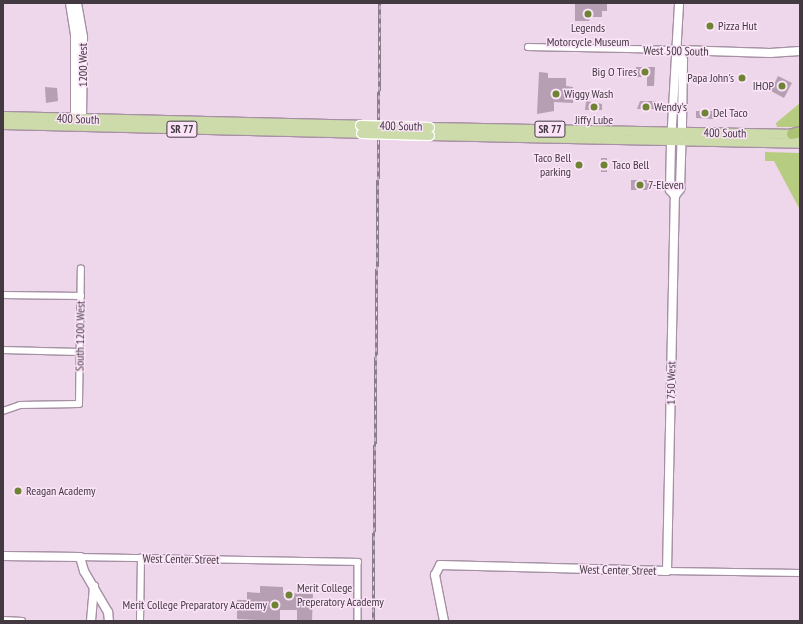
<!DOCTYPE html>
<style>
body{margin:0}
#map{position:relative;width:803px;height:624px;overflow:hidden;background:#eed6eb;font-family:"PT Sans Narrow",sans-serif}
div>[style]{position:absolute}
.green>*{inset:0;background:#b6cd81}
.building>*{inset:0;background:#b69fb3}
.roads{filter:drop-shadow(1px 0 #a690a4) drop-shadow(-1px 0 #a690a4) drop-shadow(0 1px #a690a4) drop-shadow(0 -1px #a690a4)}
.street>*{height:5.5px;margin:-2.75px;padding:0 2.75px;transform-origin:2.75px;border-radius:2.75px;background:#fff}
.secondary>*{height:8px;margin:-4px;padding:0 4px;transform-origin:4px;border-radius:4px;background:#fff}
.primary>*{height:9px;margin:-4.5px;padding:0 4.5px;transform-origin:4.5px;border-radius:4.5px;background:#cddbab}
.highway>*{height:10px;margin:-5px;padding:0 5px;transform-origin:5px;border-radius:5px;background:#abc373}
.rail>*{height:3px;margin-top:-1.5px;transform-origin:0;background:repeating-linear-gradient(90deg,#fbe3f8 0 4.5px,#8c7d8a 0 9px);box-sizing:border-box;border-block:1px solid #8c7d8a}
.bridges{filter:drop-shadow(1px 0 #fff) drop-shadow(-1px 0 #fff) drop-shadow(0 1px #fff) drop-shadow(0 -1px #fff)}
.primary-bridge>*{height:9px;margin:-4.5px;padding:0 4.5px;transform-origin:4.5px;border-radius:4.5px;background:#cddbab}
.dots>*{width:11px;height:11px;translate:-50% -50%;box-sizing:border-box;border:2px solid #fbe3f8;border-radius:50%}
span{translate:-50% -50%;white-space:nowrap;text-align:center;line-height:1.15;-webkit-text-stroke:3px #fbe3f8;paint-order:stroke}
.shield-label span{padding:1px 3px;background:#fbe3f8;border:1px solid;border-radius:3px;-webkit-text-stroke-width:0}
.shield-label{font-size:11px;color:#423941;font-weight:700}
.poi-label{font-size:12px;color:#423941}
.left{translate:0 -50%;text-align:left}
.right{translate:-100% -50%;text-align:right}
.street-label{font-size:12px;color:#423941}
.frame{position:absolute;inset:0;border:4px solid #423941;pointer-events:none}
</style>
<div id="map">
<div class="green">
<i style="clip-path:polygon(800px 103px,800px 127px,777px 127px,776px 123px)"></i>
<i style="clip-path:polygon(765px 152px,800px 153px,800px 210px,774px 161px,765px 161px)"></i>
</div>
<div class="building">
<i style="clip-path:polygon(575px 3px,607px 3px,607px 11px,602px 11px,602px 17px,591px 17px,589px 21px,575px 21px)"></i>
<i style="clip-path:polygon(636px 67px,655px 67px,654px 86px,647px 86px,647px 77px,635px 77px)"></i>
<i style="clip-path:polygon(539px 72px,548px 73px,548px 78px,566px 78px,566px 86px,573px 87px,573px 103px,554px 102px,554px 111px,537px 114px)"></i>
<i style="clip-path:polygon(778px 76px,792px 83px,784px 98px,771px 91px)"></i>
<i style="clip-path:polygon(45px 87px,57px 88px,58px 101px,46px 103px)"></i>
<i style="clip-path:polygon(586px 101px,602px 104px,602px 110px,585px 110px)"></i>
<i style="clip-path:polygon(640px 101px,656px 101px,656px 109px,637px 109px)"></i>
<i style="clip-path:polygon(696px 111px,714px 111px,713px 119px,696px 118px)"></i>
<i style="clip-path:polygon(601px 158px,607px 158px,607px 172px,601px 172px)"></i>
<i style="clip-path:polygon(631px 180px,650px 180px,649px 190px,631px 190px)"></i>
<i style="clip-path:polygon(260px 586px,283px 587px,283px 593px,313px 594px,312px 621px,297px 621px,297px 610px,280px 610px,280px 621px,237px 619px,237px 600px,247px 600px,247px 592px,260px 593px)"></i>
</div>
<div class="roads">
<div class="street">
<i style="left:528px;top:47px;width:150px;rotate:1.1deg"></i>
<i style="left:3px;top:295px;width:78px;rotate:0.7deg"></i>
<i style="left:3px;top:350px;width:76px;rotate:1.5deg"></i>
<i style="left:3px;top:411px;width:18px;rotate:-19deg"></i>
<i style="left:20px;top:405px;width:59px;rotate:-1deg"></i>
<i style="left:79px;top:404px;width:135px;rotate:-89.2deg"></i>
<i style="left:80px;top:557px;width:278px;rotate:1deg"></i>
<i style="left:358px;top:562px;width:59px;rotate:90deg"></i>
<i style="left:667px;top:571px;width:133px;rotate:0.9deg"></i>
<i style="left:3px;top:620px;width:19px;rotate:3deg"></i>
<i style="left:140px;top:621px;width:63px;rotate:-89.1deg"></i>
</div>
<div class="secondary">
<i style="left:70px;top:3px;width:33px;rotate:81deg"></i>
<i style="left:75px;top:36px;width:88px;rotate:90deg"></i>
<i style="left:77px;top:3px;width:35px;rotate:80deg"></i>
<i style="left:83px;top:37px;width:87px;rotate:90.7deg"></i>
<i style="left:678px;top:50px;width:92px;rotate:1.9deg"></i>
<i style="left:770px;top:53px;width:30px;rotate:-4deg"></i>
<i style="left:675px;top:196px;width:8px;rotate:-130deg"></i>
<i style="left:670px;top:190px;width:47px;rotate:-88.8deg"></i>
<i style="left:671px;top:143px;width:140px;rotate:-86.7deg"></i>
<i style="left:3px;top:556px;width:77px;rotate:0.7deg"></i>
<i style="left:80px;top:557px;width:15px;rotate:74deg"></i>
<i style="left:84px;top:571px;width:48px;rotate:59.7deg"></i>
<i style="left:108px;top:612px;width:9px;rotate:84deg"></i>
<i style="left:91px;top:621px;width:35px;rotate:-85deg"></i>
<i style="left:444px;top:621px;width:47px;rotate:-101.1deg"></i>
<i style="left:435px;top:575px;width:11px;rotate:-63deg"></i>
<i style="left:440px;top:565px;width:227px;rotate:1.5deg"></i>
<i style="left:667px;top:571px;width:375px;rotate:-88.8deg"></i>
<i style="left:675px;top:196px;width:9px;rotate:-54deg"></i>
<i style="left:680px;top:189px;width:65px;rotate:-88.2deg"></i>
<i style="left:682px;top:124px;width:64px;rotate:-89.1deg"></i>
<i style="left:683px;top:60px;width:11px;rotate:-117deg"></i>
</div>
<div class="primary">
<i style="left:3px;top:116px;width:357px;rotate:1.4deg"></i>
<i style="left:3px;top:124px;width:358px;rotate:1.4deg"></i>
<i style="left:429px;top:127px;width:370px;rotate:1.1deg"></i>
<i style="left:429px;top:135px;width:371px;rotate:1.2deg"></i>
</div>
<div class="highway">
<i style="left:792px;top:134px;width:8px;rotate:-14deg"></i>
</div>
</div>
<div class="rail">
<i style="left:373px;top:621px;width:618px;rotate:-89.35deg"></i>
</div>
<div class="bridges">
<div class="primary-bridge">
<i style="left:360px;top:125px;width:69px;rotate:1.7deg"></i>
<i style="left:361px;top:133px;width:68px;rotate:1.7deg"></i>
</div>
</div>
<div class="dots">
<i style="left:588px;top:14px;background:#6f8334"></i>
<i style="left:710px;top:26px;background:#6f8334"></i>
<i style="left:645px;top:72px;background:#6f8334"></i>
<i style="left:742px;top:78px;background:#6f8334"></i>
<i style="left:782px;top:86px;background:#6f8334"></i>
<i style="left:556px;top:94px;background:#6f8334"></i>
<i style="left:594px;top:107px;background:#6f8334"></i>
<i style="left:646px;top:107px;background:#6f8334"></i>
<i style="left:705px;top:113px;background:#6f8334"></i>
<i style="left:579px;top:165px;background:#6f8334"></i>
<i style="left:604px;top:165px;background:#6f8334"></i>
<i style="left:640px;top:185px;background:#6f8334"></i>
<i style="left:18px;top:491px;background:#6f8334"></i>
<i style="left:289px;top:595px;background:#6f8334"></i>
<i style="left:275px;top:605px;background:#6f8334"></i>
</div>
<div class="shield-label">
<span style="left:182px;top:129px">SR 77</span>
<span style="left:550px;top:129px">SR 77</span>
</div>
<div class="poi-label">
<span class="left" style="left:718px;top:26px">Pizza Hut</span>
<span style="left:588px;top:35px">Legends<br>Motorcycle Museum</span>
<span class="right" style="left:637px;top:72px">Big O Tires</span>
<span class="right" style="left:734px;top:78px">Papa John's</span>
<span class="right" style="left:774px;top:86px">IHOP</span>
<span class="left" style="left:564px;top:94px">Wiggy Wash</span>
<span class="left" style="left:654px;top:107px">Wendy's</span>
<span class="left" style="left:713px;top:113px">Del Taco</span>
<span style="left:594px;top:120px">Jiffy Lube</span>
<span class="right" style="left:571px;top:165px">Taco Bell<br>parking</span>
<span class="left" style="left:612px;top:165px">Taco Bell</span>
<span class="left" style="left:648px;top:185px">7-Eleven</span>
<span class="left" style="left:26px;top:491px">Reagan Academy</span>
<span class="left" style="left:297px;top:595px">Merit College<br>Preperatory Academy</span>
<span class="right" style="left:267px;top:605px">Merit College Preparatory Academy</span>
</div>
<div class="street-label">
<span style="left:676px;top:51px;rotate:1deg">West 500 South</span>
<span style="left:83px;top:65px;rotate:-90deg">1200 West</span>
<span style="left:78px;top:119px;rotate:2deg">400 South</span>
<span style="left:401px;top:126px;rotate:1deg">400 South</span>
<span style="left:725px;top:133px;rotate:1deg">400 South</span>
<span style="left:80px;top:336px;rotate:-89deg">South 1200 West</span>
<span style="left:671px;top:383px;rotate:-89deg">1750 West</span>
<span style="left:181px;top:559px;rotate:1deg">West Center Street</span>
<span style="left:618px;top:570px;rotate:1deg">West Center Street</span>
</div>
<div class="frame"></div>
</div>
